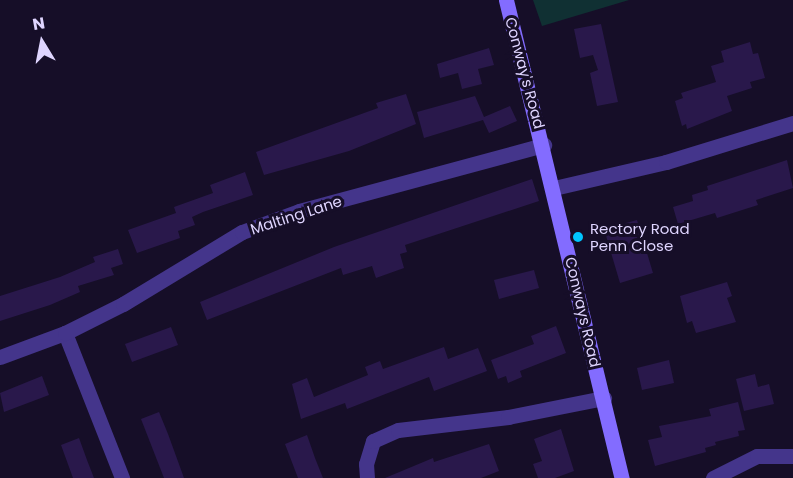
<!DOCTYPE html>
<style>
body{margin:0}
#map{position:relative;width:793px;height:478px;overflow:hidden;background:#160e28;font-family:Poppins,sans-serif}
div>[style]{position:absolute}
.green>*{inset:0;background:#103033}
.building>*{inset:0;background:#29184b}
.street>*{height:15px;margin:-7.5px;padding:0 7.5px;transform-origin:7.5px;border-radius:7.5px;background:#44358b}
.secondary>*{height:15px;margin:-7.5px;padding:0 7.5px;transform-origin:7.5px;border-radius:7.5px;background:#836cff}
.dots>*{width:16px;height:16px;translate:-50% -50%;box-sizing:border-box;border:3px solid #160e28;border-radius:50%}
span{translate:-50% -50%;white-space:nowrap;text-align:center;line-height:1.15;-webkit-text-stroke:6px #160e28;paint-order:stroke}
.street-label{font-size:15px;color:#dfd5ff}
.poi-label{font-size:15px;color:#dfd5ff}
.left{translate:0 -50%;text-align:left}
.north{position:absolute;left:12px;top:12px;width:60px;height:60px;-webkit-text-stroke:4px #160e28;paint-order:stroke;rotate:350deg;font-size:16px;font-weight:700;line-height:24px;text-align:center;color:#dfd5ff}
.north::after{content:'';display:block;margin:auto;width:21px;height:27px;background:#dfd5ff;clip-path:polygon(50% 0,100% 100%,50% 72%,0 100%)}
</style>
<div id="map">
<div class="green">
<i style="clip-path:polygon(533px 0,629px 0,542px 26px)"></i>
</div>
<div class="building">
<i style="clip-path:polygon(601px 24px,618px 102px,597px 106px,590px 73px,598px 70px,593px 55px,580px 58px,574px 29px)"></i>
<i style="clip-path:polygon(750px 42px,753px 54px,758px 53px,765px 78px,750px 82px,752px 88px,727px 96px,732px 111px,687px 129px,686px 124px,682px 126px,675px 101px,683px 98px,681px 93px,716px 82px,711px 66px,724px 62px,721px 51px)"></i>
<i style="clip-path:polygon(489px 48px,494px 65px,478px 69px,482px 84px,462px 89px,458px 73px,440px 78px,437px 64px)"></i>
<i style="clip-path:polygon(406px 94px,416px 124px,349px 151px,264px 175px,256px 152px,378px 108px,376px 103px)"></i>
<i style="clip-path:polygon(475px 96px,484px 117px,510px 106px,517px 121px,489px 133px,483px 120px,424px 138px,417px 112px)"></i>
<i style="clip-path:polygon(787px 160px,793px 188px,756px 200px,758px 205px,717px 218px,715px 213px,678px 224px,673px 207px,693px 201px,692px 195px,708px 190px,707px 186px)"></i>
<i style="clip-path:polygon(245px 172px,253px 195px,203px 212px,192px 217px,195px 225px,178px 231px,180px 238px,137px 253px,128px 230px,176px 213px,174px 207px,213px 193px,210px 185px)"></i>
<i style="clip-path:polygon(532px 179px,539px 201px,405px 245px,407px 252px,400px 254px,404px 268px,376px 278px,372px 266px,343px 275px,341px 268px,207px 320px,200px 302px,334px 247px)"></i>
<i style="clip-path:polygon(637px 220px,653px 273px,620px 283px,604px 229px)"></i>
<i style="clip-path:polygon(118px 249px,123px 264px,111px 268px,114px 275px,78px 286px,80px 292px,50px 305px,0 321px,0 296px,60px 277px,95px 262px,93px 257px)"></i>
<i style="clip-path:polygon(534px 270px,539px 288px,499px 299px,494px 280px)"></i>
<i style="clip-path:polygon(727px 282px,732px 296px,727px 298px,736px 322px,696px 333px,692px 321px,687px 323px,680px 296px)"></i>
<i style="clip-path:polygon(556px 326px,566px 353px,520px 371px,522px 377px,508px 383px,506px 376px,498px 379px,491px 360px,534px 344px,531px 336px)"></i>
<i style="clip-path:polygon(171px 327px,178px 345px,132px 362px,125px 344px)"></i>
<i style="clip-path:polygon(444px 347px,448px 359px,478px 348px,487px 371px,434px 391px,429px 377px,347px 409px,345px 403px,301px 419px,292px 384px,307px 378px,314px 397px,368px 375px,365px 367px,380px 361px,383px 369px)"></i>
<i style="clip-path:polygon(669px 360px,674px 383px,642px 390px,637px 368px)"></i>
<i style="clip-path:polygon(755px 374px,758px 387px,769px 384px,774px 404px,744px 411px,736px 379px)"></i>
<i style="clip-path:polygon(42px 376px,49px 395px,4px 412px,0 393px)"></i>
<i style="clip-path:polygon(738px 402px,745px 430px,738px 431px,739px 436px,715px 442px,716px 445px,705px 448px,706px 452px,655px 466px,648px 440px,662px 437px,659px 426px,711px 416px,709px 409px)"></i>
<i style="clip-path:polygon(159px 412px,168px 434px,184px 478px,164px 478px,141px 419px)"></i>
<i style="clip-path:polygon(561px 429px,574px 471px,555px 478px,538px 478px,533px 464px,542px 461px,534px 439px)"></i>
<i style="clip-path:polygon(307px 435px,315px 458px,323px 478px,298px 478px,285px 444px)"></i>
<i style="clip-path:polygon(79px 438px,87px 460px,94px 478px,73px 478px,61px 445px)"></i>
<i style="clip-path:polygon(489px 444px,499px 471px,481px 478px,385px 478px,433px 458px,434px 462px)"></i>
</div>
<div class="street">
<i style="left:554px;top:188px;width:115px;rotate:-13.1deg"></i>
<i style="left:666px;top:162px;width:133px;rotate:-17.1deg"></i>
<i style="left:65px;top:333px;width:156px;rotate:68.5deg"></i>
<i style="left:0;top:357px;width:69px;rotate:-20.3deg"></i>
<i style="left:65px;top:333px;width:65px;rotate:-26.6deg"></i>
<i style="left:123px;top:304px;width:139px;rotate:-31.2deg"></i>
<i style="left:242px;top:232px;width:61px;rotate:-20.2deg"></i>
<i style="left:299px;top:211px;width:254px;rotate:-15.1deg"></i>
<i style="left:367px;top:478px;width:14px;rotate:-94deg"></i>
<i style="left:366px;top:464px;width:24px;rotate:-73deg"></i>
<i style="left:373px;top:441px;width:27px;rotate:-24deg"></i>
<i style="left:398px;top:430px;width:111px;rotate:-6.7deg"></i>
<i style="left:508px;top:417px;width:98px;rotate:-11.2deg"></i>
<i style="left:713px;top:478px;width:49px;rotate:-26.6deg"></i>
<i style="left:757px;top:456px;width:36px"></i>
</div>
<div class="secondary">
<i style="left:506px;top:0;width:492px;rotate:76.4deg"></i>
</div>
<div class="dots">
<i style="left:578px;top:237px;background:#01c5ff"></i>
</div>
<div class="street-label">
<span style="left:525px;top:73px;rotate:75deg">Conway's Road</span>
<span style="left:296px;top:215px;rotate:-18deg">Malting Lane</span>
<span style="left:583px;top:312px;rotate:77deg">Conways Road</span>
</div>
<div class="poi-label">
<span class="left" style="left:590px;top:237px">Rectory Road<br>Penn Close</span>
</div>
<div class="north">N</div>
</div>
